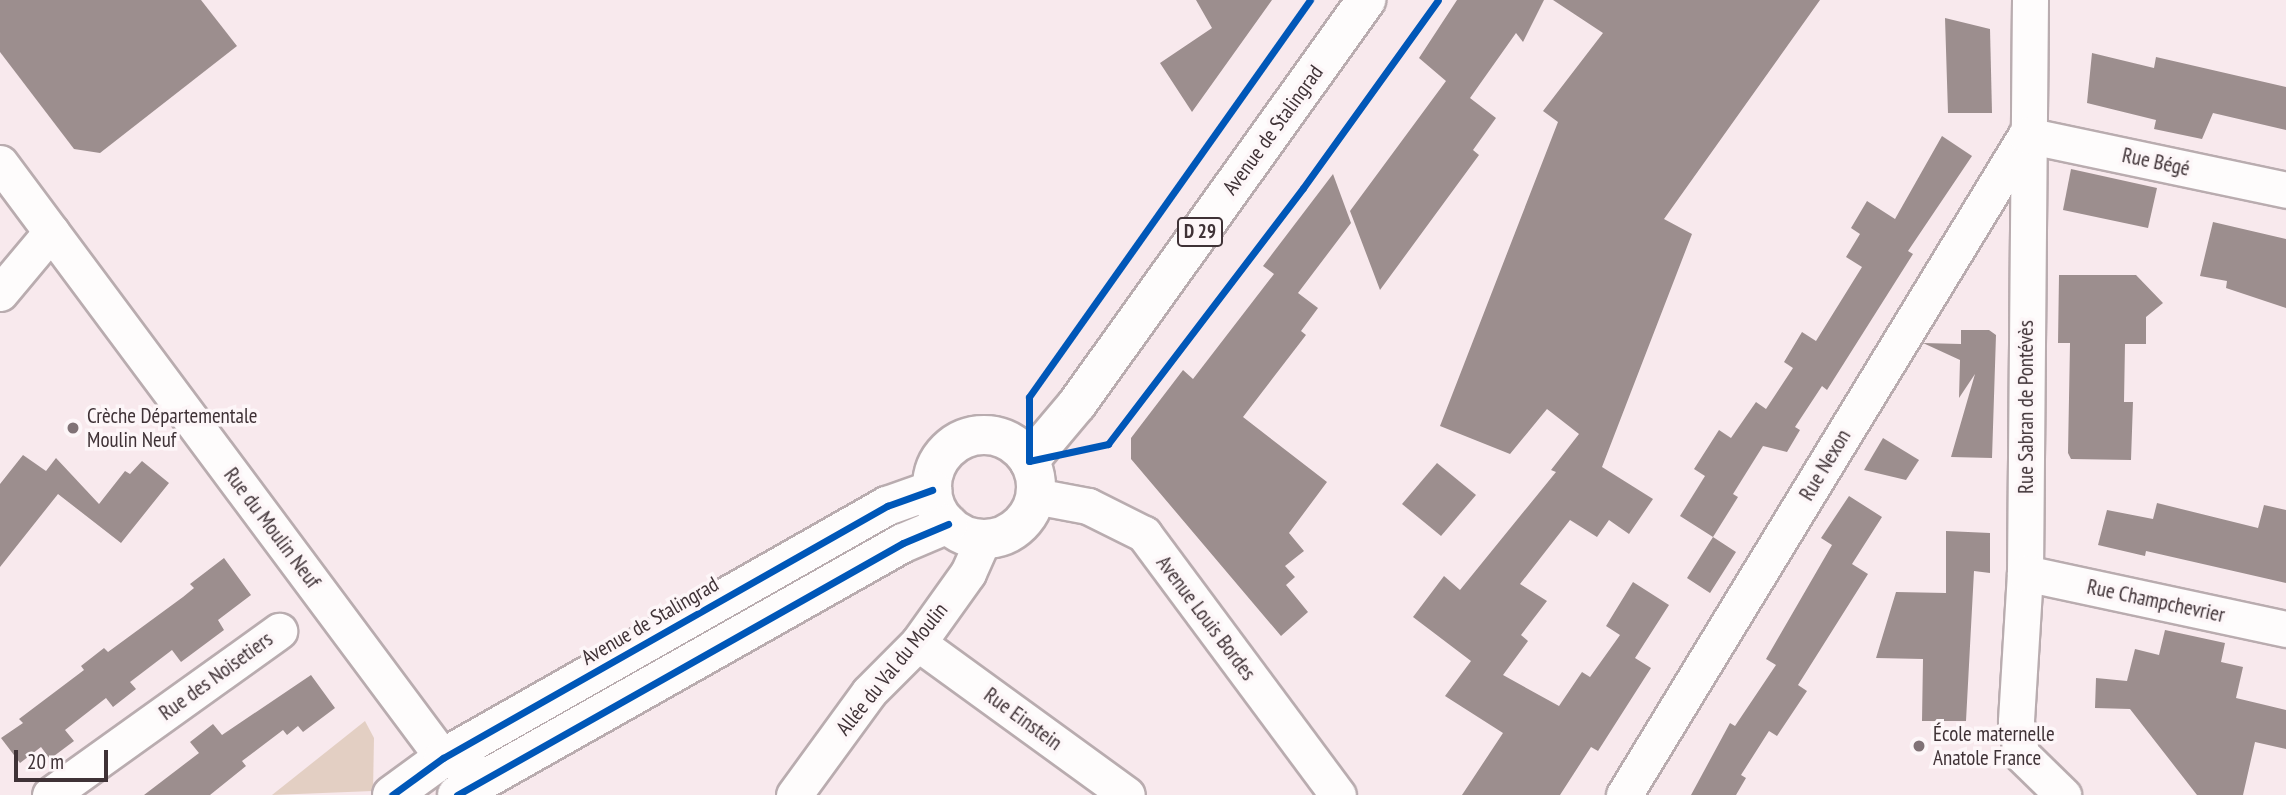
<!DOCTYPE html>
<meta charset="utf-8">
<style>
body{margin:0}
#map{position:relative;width:2286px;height:795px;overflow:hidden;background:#f8e9ed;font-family:"PT Sans Narrow",sans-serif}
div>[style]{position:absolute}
.green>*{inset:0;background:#e3cfc3}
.building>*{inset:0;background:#9c8e8e}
.roads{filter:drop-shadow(2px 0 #b9acaf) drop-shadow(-2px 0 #b9acaf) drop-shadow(0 2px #b9acaf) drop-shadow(0 -2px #b9acaf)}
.street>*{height:35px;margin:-17.5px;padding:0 17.5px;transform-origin:17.5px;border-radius:17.5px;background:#fefcfc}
.primary>*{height:38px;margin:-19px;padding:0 19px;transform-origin:19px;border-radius:19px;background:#fefcfc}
.primary>.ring{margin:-19px;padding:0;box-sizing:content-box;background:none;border:38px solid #fefcfc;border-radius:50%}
.cycleway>*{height:7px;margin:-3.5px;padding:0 3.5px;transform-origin:3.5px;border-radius:3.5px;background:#0057b8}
.dots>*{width:19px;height:19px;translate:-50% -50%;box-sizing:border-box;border:4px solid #fdf6f8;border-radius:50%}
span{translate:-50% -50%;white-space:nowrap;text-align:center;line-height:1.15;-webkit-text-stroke:7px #fdf6f8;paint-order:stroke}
.shield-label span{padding:2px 5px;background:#fdf6f8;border:2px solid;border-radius:5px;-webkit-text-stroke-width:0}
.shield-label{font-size:19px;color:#3f3236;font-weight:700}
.street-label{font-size:21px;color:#3f3236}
.poi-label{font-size:21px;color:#3f3236}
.left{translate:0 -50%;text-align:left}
.scale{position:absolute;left:14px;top:750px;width:94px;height:32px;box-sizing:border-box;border:4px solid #3f3236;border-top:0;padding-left:9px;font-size:21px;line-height:24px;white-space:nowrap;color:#3f3236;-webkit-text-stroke:5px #fdf6f8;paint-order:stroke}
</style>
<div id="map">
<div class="green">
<i style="clip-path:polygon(365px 721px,374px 738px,373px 791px,272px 795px)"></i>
</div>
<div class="building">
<i style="clip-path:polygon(0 0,201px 0,237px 46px,100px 153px,74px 149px,0 52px)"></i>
<i style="clip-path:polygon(1196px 0,1272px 0,1192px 112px,1160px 63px,1212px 28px)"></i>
<i style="clip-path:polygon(1457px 0,1544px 0,1523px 42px,1516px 33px,1470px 98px,1496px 118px,1473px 150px,1479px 155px,1380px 290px,1350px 211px,1446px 81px,1419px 58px)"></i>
<i style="clip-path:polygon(1553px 0,1820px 0,1664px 219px,1692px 234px,1602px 467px,1653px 499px,1629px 534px,1609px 520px,1597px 537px,1570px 520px,1520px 584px,1547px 601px,1521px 635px,1528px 641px,1503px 675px,1559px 706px,1582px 672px,1590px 677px,1620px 635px,1606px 626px,1633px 582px,1669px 605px,1635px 658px,1651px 668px,1598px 751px,1591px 747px,1560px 795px,1462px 795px,1503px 733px,1445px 696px,1471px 661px,1413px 617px,1444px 576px,1460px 590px,1556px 472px,1551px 470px,1579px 434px,1547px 409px,1510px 454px,1440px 426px,1558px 122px,1543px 111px,1603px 33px)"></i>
<i style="clip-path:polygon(1945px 18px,1990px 29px,1992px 113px,1948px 113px)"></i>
<i style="clip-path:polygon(2092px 53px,2154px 68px,2156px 57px,2286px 87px,2286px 130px,2213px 113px,2202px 139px,2154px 129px,2156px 120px,2087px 103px)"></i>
<i style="clip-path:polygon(1942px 136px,1972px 156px,1908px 251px,1913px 254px,1827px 390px,1822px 386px,1795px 427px,1800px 430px,1787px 452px,1763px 446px,1733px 494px,1738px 497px,1713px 537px,1736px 552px,1710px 593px,1687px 578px,1713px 537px,1680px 516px,1705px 476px,1694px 469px,1719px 430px,1731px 438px,1756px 402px,1766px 409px,1793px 368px,1784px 362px,1802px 332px,1816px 341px,1862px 267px,1846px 257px,1860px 234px,1851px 228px,1867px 201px,1895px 219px)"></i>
<i style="clip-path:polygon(2071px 169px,2157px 188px,2148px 228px,2063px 210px)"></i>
<i style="clip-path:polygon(1333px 174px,1351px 223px,1298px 293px,1318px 308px,1301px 331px,1306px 335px,1243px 417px,1327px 482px,1289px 533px,1304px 551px,1285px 566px,1295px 577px,1286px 585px,1308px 612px,1281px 636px,1131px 459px,1131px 438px,1183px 370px,1193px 379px,1274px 274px,1263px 266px)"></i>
<i style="clip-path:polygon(2213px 222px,2286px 239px,2286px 308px,2226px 288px,2227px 281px,2200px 276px)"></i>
<i style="clip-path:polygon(2059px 275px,2136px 275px,2163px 303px,2146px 317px,2146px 344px,2125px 344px,2124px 402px,2133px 402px,2131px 460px,2071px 459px,2068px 453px,2070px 343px,2058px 343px)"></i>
<i style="clip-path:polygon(1961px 330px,1989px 330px,1996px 335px,1992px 458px,1951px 457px,1975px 374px,1959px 398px,1960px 360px,1923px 343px,1961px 344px)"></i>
<i style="clip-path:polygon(1883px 438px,1919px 460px,1906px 480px,1864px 470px)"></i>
<i style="clip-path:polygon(23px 455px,46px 471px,56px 458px,99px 504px,125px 471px,130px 474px,142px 461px,169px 483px,121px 543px,58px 494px,0 567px,0 484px)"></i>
<i style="clip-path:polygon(1437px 463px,1476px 495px,1441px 536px,1402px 504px)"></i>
<i style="clip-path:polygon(1849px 496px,1882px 517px,1852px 564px,1868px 574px,1798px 685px,1807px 691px,1777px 736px,1769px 731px,1741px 775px,1746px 778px,1736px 795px,1691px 795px,1730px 723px,1735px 726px,1776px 665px,1766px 659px,1832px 545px,1821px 538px)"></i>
<i style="clip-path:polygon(2157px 503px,2258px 528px,2264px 505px,2286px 510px,2286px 583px,2146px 551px,2145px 556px,2098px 545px,2107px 510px,2153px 519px)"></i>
<i style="clip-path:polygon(1946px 531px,1990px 533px,1990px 573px,1974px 571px,1966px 721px,1922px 721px,1923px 659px,1876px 658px,1896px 592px,1946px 593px)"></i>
<i style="clip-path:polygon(224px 558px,251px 595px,218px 620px,224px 630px,181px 662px,172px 650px,130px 682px,136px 689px,113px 707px,106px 698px,65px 730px,74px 741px,50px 759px,41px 747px,20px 763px,1px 738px,23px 723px,19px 719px,84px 670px,81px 666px,104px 648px,108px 652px,183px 597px,194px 588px,190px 584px)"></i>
<i style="clip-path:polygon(2165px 630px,2225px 643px,2221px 662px,2243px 667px,2236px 698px,2286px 710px,2286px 749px,2255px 742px,2243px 795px,2197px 795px,2130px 709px,2095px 708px,2096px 678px,2127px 681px,2135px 649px,2159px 655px)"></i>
<i style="clip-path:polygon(311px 675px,335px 708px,303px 732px,298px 726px,287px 735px,283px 730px,242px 761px,246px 766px,210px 795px,144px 795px,199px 753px,190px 742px,213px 724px,222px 735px)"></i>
</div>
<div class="roads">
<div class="street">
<i style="left:2030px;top:0;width:573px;rotate:90.5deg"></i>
<i style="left:2025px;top:573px;width:149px;rotate:93.5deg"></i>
<i style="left:2016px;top:722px;width:32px;rotate:81deg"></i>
<i style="left:2021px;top:754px;width:59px;rotate:44.3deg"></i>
<i style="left:0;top:163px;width:742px;rotate:53.33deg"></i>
<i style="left:443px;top:758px;width:29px;rotate:18deg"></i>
<i style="left:0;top:293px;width:80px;rotate:-50.1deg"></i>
<i style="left:1035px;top:496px;width:54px;rotate:10.7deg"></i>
<i style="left:1088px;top:506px;width:63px;rotate:26.6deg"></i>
<i style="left:1144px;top:534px;width:325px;rotate:53.4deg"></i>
<i style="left:2025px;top:573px;width:267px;rotate:12.1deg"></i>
<i style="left:918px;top:643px;width:258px;rotate:36deg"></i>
<i style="left:50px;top:795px;width:282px;rotate:-35.6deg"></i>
<i style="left:794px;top:795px;width:127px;rotate:-53.9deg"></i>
<i style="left:869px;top:692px;width:69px;rotate:-45deg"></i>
<i style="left:918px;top:643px;width:86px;rotate:-54.5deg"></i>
<i style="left:968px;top:573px;width:37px;rotate:-66deg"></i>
<i style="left:1624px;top:795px;width:773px;rotate:-58.65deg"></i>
<i style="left:2026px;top:135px;width:266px;rotate:11.9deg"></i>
</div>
<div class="primary">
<i class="ring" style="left:932px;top:435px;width:66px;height:66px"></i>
<i style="left:1029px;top:461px;width:75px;rotate:-49.9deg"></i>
<i style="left:1077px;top:404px;width:497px;rotate:-54.4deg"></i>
<i style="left:392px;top:795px;width:63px;rotate:-36deg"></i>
<i style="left:443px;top:758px;width:511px;rotate:-29.58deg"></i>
<i style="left:887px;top:506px;width:48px;rotate:-19.6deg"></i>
<i style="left:457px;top:795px;width:512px;rotate:-29.47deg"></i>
<i style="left:903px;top:543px;width:49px;rotate:-22.9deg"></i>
</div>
</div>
<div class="cycleway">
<i style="left:1310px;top:0;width:486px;rotate:125.3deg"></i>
<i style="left:1029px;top:397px;width:64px;rotate:90deg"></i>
<i style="left:1029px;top:461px;width:81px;rotate:-12.1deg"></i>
<i style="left:1108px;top:444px;width:322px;rotate:-52.7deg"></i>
<i style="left:1303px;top:188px;width:231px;rotate:-54.3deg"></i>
<i style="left:392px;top:795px;width:63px;rotate:-36deg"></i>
<i style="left:443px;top:758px;width:511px;rotate:-29.58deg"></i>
<i style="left:887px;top:506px;width:48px;rotate:-19.6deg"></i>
<i style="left:457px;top:795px;width:512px;rotate:-29.47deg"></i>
<i style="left:903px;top:543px;width:49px;rotate:-22.9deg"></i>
</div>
<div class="dots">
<i style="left:73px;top:428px;background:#807276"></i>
<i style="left:1919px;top:746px;background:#807276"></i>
</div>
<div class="shield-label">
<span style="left:1200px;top:232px">D 29</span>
</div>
<div class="street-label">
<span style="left:1273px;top:130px;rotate:-54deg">Avenue de Stalingrad</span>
<span style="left:2156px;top:162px;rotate:12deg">Rue Bégé</span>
<span style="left:2026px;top:407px;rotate:-90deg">Rue Sabran de Pontévès</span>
<span style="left:1825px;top:465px;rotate:-59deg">Rue Nexon</span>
<span style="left:272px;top:528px;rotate:53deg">Rue du Moulin Neuf</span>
<span style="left:2156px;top:601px;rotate:12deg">Rue Champchevrier</span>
<span style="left:1206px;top:618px;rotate:53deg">Avenue Louis Bordes</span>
<span style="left:650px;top:621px;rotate:-30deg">Avenue de Stalingrad</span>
<span style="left:892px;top:669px;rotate:-51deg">Allée du Val du Moulin</span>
<span style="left:216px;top:676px;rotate:-36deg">Rue des Noisetiers</span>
<span style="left:1023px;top:719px;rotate:36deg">Rue Einstein</span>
</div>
<div class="poi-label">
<span class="left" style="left:87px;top:428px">Crèche Départementale<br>Moulin Neuf</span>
<span class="left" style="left:1933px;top:746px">École maternelle<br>Anatole France</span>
</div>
<div class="scale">20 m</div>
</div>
